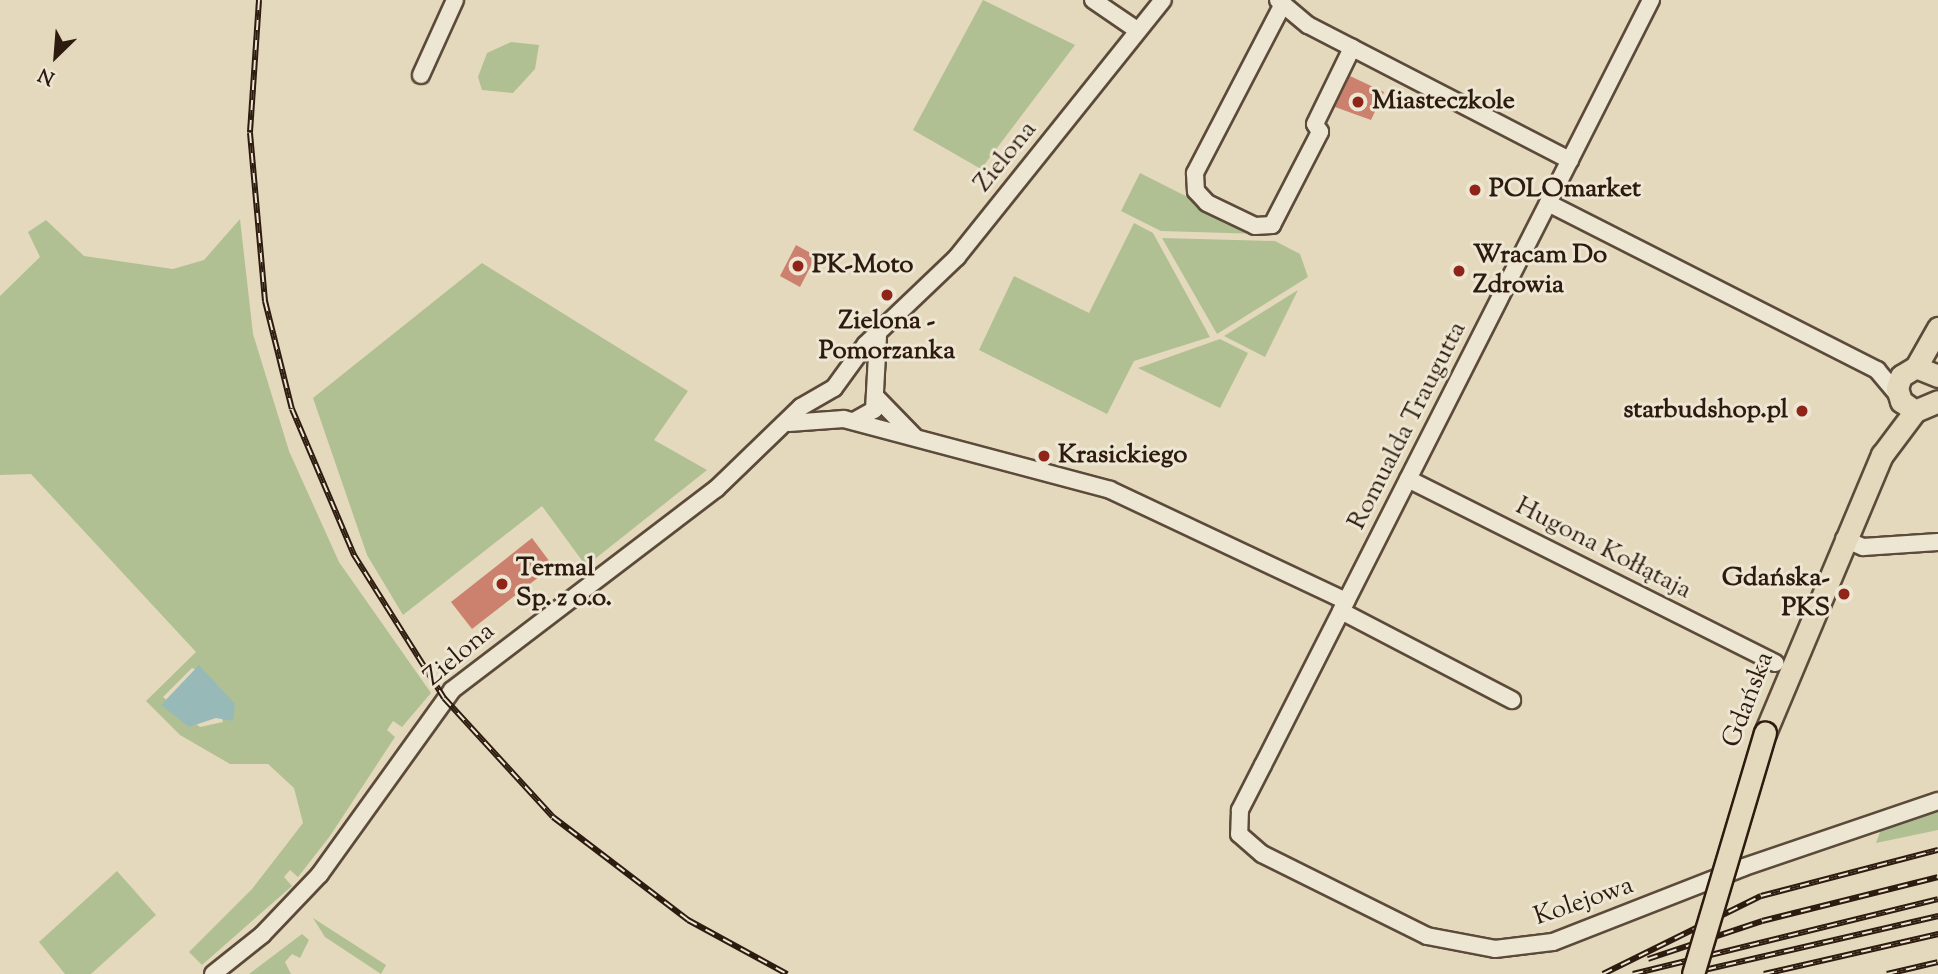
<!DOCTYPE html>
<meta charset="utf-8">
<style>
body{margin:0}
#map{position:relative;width:1938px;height:974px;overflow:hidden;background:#e4d9bc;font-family:"Sorts Mill Goudy",serif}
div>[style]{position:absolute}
.green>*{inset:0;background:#b1c093}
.water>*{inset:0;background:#97b9b8}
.building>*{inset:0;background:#cc806e}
.roads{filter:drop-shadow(2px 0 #5c4a3a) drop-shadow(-2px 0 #5c4a3a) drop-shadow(0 2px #5c4a3a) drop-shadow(0 -2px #5c4a3a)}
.minor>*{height:16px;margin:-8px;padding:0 8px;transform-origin:8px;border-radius:8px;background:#ede6d3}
.major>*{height:21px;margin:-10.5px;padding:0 10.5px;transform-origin:10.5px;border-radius:10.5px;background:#e4d9bc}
.rail>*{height:6px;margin-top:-3px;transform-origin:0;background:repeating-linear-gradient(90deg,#ede6d3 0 10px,#2e1b0f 0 20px);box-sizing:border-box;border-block:2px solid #2e1b0f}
.bridges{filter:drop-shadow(2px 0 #2e1b0f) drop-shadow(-2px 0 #2e1b0f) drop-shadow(0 2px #2e1b0f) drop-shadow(0 -2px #2e1b0f)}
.major-bridge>*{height:21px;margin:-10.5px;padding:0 10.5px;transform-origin:10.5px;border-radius:10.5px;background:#e4d9bc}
.dots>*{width:19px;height:19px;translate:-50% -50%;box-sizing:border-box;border:4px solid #ede6d3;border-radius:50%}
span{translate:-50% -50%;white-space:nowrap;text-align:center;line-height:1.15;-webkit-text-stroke:6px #ede6d3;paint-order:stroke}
.poi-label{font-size:26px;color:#2e1b0f;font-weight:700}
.left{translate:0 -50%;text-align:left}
.right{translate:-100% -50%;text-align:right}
.street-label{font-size:26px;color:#2e1b0f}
.north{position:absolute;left:21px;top:21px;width:70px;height:70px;-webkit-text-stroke:5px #ede6d3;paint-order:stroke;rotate:205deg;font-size:19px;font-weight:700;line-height:28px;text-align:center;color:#2e1b0f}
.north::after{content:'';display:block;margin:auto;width:24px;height:32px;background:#2e1b0f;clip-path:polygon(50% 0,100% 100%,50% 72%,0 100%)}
</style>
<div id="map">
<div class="green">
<i style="clip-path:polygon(983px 0,1075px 45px,981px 169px,913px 130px)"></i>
<i style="clip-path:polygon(511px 42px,539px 45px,535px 69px,513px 93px,482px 90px,478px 77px,487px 53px)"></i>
<i style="clip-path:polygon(1140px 173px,1261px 234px,1161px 231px,1121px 211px)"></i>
<i style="clip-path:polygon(evenodd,240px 219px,253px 334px,289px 451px,339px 562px,431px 693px,402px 727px,393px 721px,387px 730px,395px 737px,330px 836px,298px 877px,290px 870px,284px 877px,292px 886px,202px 965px,189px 952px,252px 889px,303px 823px,294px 788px,268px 764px,230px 764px,180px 735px,146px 701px,196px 652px,31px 474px,0 475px,0 296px,40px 257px,28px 232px,46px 220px,84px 256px,173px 269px,204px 260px,240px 219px,192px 668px,207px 674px,223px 722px,200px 727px,163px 697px,192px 668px)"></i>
<i style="clip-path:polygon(1134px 223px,1153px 233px,1210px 337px,1134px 361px,1107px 414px,979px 350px,1014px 276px,1089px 313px)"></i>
<i style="clip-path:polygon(1162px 238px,1275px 241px,1300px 254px,1308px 277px,1217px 334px)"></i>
<i style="clip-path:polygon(482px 263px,688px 391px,654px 440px,707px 470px,586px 566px,542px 506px,403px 615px,367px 555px,313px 398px)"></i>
<i style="clip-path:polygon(1298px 290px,1265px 357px,1224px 336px)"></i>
<i style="clip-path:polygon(1220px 339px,1248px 353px,1220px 408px,1138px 368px)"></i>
<i style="clip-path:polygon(1938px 812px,1938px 830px,1876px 843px,1881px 829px)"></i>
<i style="clip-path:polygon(117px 871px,156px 915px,91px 974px,65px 974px,39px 942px)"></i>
<i style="clip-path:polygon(313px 918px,386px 965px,381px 974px,325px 937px)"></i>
<i style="clip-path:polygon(302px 934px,309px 940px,300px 958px,292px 954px,285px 962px,291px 974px,249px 974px)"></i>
</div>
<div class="water">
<i style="clip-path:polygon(199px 665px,235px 704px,233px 721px,216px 718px,189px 727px,161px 705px)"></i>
</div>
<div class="building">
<i style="clip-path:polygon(1350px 76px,1384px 92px,1371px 120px,1335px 107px)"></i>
<i style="clip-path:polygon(796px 245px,816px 256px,800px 287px,780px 276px)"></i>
<i style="clip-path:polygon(532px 538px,553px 566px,472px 629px,451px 602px)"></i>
</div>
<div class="roads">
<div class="minor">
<i style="left:1093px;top:0;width:53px;rotate:34.3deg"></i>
<i style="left:1278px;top:0;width:39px;rotate:40deg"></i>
<i style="left:1308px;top:25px;width:295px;rotate:27.3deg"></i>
<i style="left:1651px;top:0;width:858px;rotate:116.89deg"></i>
<i style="left:1263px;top:765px;width:51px;rotate:117.1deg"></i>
<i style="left:1240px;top:810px;width:24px;rotate:92deg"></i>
<i style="left:1239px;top:834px;width:30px;rotate:41deg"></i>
<i style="left:1262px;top:854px;width:184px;rotate:26.4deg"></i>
<i style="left:1427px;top:936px;width:69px;rotate:10.8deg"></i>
<i style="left:1495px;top:949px;width:58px;rotate:-6.9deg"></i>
<i style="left:1553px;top:942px;width:205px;rotate:-21.4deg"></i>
<i style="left:1744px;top:867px;width:205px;rotate:-18.8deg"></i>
<i style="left:1283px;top:4px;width:191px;rotate:117.5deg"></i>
<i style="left:1195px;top:173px;width:18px;rotate:87deg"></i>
<i style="left:1196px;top:191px;width:16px;rotate:47deg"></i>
<i style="left:1207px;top:203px;width:53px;rotate:25.6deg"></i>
<i style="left:1255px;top:226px;width:17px;rotate:-3deg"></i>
<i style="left:1272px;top:225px;width:105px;rotate:-62.7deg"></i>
<i style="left:1320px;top:132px;width:9px;rotate:-122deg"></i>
<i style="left:1315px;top:124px;width:85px;rotate:-64deg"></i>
<i style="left:421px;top:75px;width:82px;rotate:-65.6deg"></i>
<i style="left:1548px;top:203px;width:369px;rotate:26.9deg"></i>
<i style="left:1877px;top:370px;width:33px;rotate:50deg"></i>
<i style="left:877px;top:398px;width:53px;rotate:45.8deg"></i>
<i style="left:854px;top:421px;width:23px;rotate:-29deg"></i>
<i style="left:874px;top:410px;width:74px;rotate:-86.9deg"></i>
<i style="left:789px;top:423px;width:55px;rotate:-4.2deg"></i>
<i style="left:844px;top:419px;width:275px;rotate:14.9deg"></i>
<i style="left:1110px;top:490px;width:261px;rotate:25.2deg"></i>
<i style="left:1408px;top:479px;width:411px;rotate:26.6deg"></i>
<i style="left:1844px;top:539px;width:21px;rotate:23deg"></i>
<i style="left:1863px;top:547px;width:75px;rotate:-3.8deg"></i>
<i style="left:1341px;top:611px;width:193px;rotate:27.5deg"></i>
<i style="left:213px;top:974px;width:63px;rotate:-38.5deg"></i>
<i style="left:262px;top:935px;width:84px;rotate:-46.4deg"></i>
<i style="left:320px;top:874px;width:226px;rotate:-54.3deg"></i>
<i style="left:452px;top:690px;width:332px;rotate:-37.3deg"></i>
<i style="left:716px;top:489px;width:118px;rotate:-44deg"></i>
<i style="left:801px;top:407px;width:38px;rotate:-30deg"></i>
<i style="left:834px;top:388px;width:54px;rotate:-54deg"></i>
<i style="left:866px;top:344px;width:126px;rotate:-43.7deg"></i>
<i style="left:957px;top:257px;width:329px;rotate:-51.3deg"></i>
</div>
<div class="major">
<i style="left:1916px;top:367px;width:45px;rotate:-60.6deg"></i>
<i style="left:1938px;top:376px;width:24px;rotate:-158deg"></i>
<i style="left:1916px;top:367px;width:17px;rotate:149deg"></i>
<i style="left:1901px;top:376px;width:13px;rotate:108deg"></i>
<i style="left:1897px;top:388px;width:14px;rotate:73deg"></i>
<i style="left:1901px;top:401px;width:17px;rotate:36deg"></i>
<i style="left:1915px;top:411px;width:25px;rotate:-23deg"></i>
<i style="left:1765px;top:733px;width:302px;rotate:-67.2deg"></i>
<i style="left:1882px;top:455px;width:55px;rotate:-53.1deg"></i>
</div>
</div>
<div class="rail">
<i style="left:259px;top:0;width:133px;rotate:93.9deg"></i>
<i style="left:250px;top:133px;width:169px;rotate:84.9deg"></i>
<i style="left:265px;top:301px;width:111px;rotate:76deg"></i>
<i style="left:292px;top:409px;width:159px;rotate:67deg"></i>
<i style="left:354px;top:555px;width:169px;rotate:57.8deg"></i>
<i style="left:444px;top:698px;width:161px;rotate:47.5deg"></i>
<i style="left:553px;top:817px;width:170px;rotate:37.3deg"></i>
<i style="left:688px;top:920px;width:113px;rotate:28.6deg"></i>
<i style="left:1648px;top:959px;width:120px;rotate:-18.4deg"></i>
<i style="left:1762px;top:921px;width:181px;rotate:-14deg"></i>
<i style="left:1603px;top:974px;width:176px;rotate:-26.3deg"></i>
<i style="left:1761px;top:896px;width:183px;rotate:-14.6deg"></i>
<i style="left:1633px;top:974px;width:314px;rotate:-13.8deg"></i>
<i style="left:1687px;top:974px;width:258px;rotate:-13deg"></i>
<i style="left:1764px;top:974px;width:179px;rotate:-12.9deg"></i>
<i style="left:1887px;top:974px;width:52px;rotate:-13.2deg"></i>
</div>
<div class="bridges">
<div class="major-bridge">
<i style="left:1693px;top:974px;width:252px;rotate:-73.4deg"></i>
</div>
</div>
<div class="dots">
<i style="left:1358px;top:102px;background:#8f2418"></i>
<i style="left:1475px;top:190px;background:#8f2418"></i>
<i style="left:798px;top:266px;background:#8f2418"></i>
<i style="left:1459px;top:271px;background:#8f2418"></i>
<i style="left:887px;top:295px;background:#8f2418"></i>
<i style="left:1802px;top:411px;background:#8f2418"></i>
<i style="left:1044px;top:456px;background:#8f2418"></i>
<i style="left:502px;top:584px;background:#8f2418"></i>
<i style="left:1844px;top:594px;background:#8f2418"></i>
</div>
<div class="poi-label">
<span class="left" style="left:1372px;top:102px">Miasteczkole</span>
<span class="left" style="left:1489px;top:190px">POLOmarket</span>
<span class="left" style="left:1473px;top:271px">Wracam Do<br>Zdrowia</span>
<span class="left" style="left:812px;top:266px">PK-Moto</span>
<span style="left:887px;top:337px">Zielona -<br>Pomorzanka</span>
<span class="right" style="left:1788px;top:411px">starbudshop.pl</span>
<span class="left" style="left:1058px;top:456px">Krasickiego</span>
<span class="left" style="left:516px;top:584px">Termal<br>Sp. z o.o.</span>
<span class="right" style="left:1830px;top:594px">Gdańska-<br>PKS</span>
</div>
<div class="street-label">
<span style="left:1006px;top:157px;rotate:-51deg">Zielona</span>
<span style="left:1408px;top:426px;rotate:-63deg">Romualda Traugutta</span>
<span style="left:1603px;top:549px;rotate:27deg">Hugona Kołłątaja</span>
<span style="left:460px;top:655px;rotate:-40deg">Zielona</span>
<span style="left:1749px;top:700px;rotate:-69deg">Gdańska</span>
<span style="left:1584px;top:902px;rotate:-19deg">Kolejowa</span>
</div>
<div class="north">N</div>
</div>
